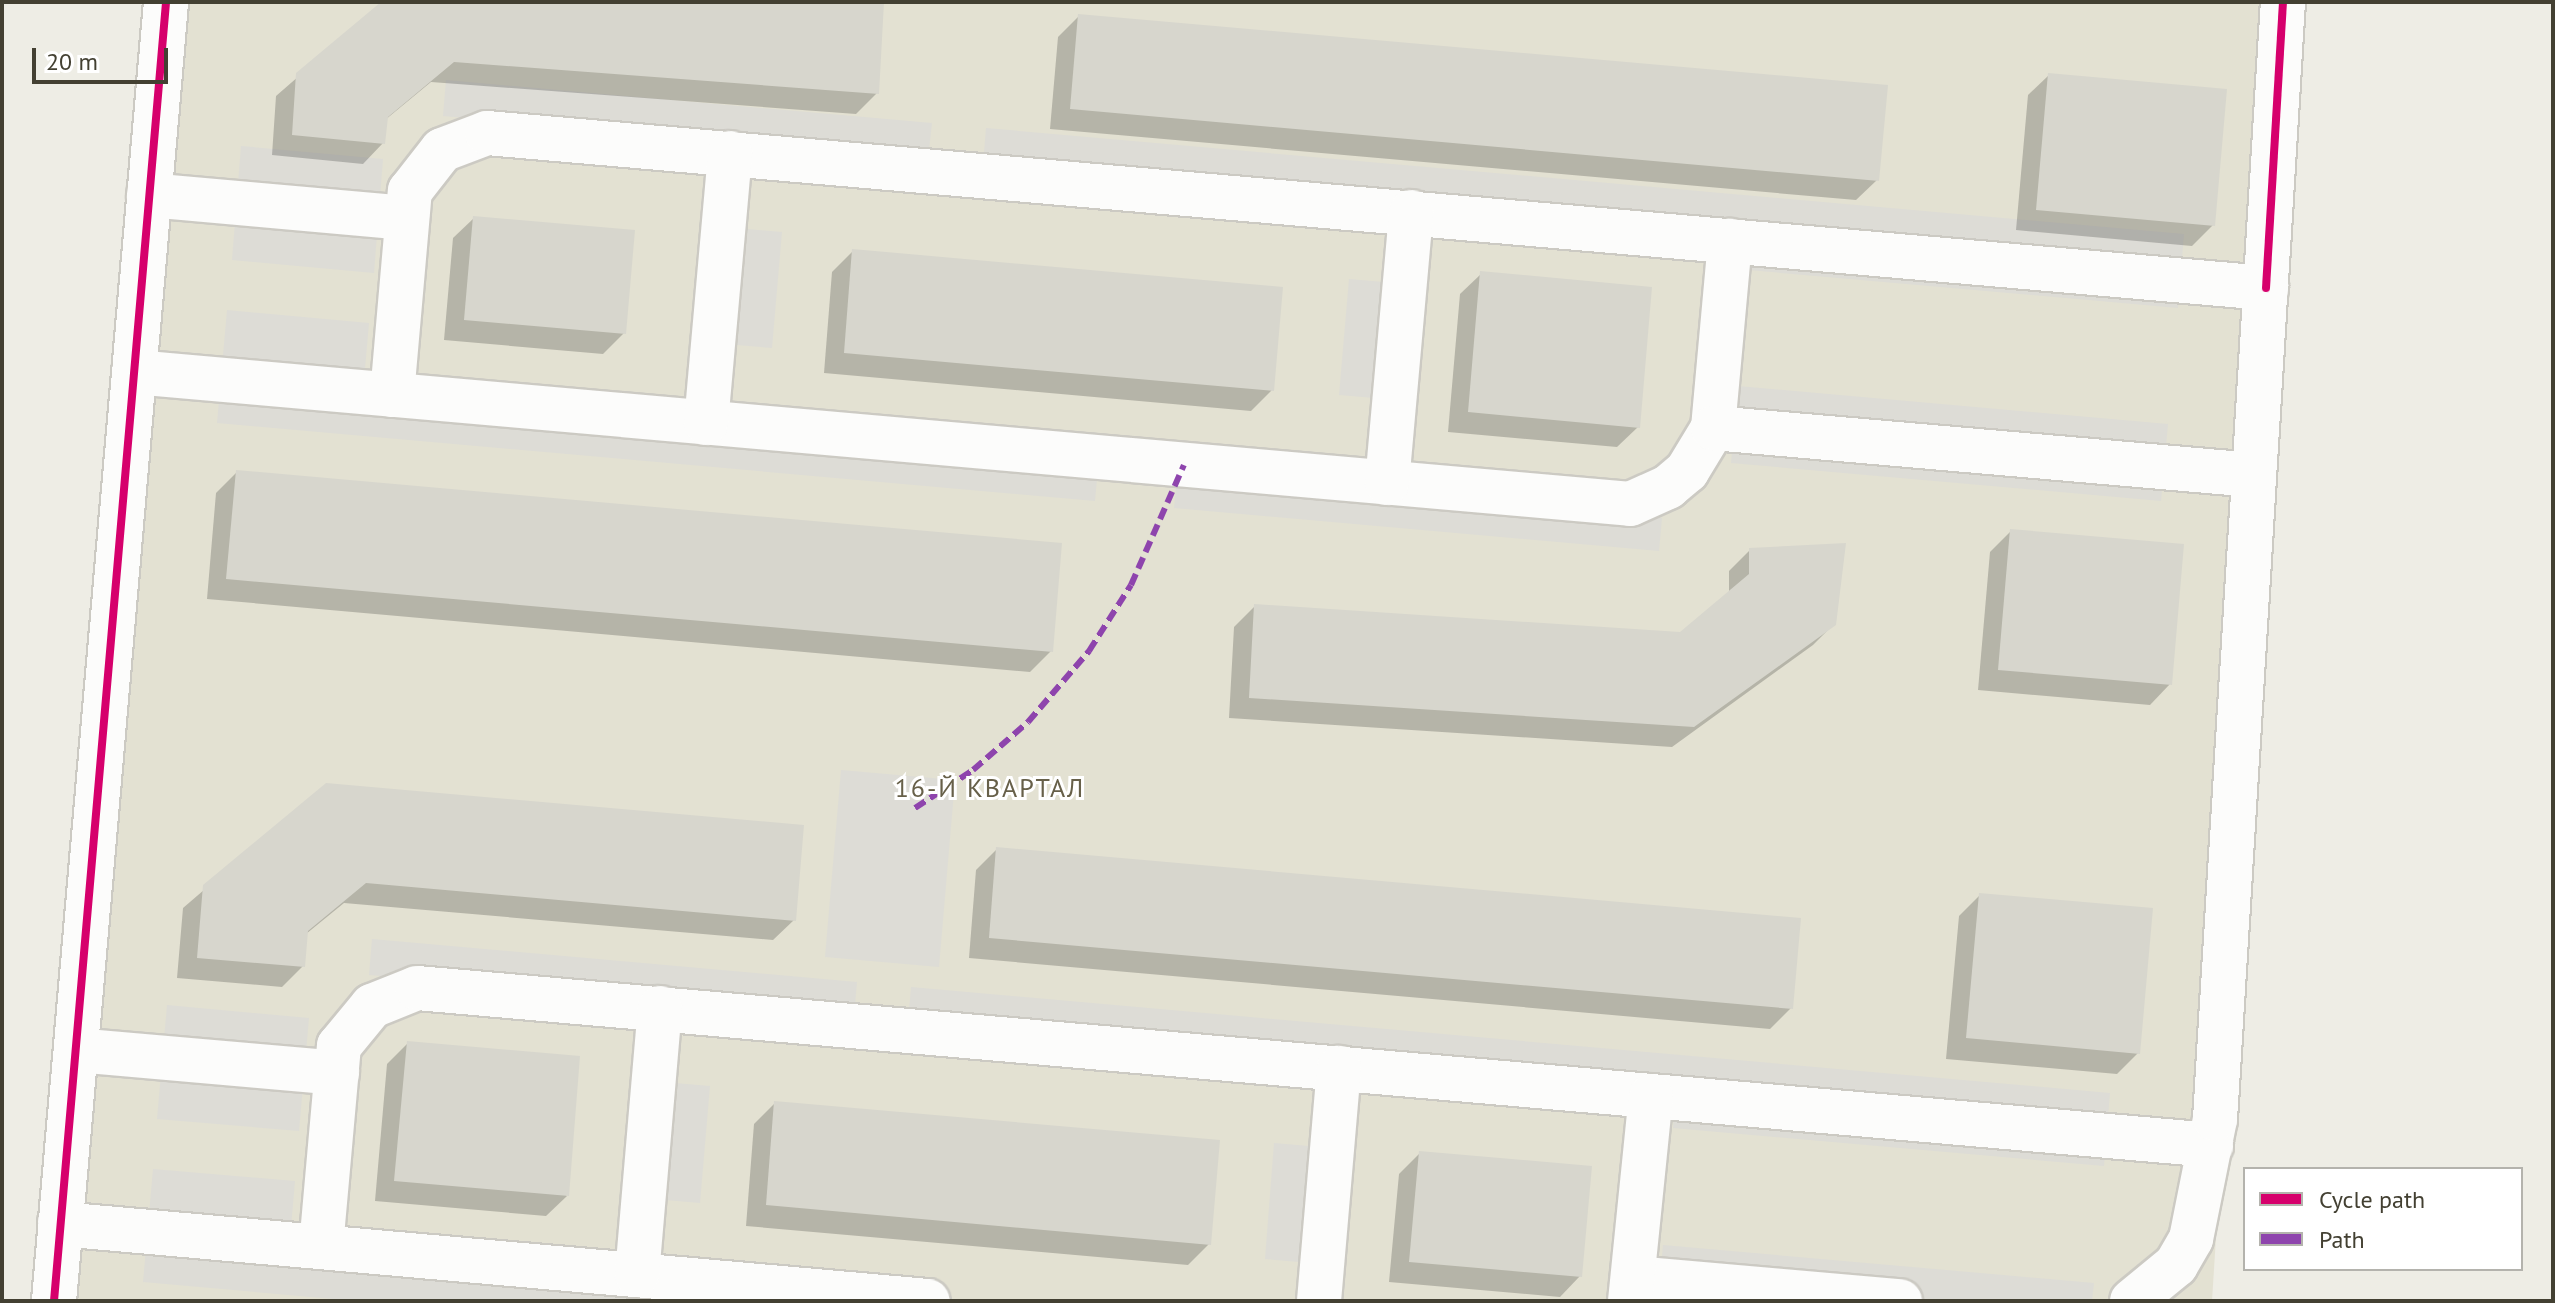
<!DOCTYPE html>
<meta charset="utf-8">
<style>
body{margin:0}
#map{position:relative;width:2555px;height:1303px;overflow:hidden;background:#eeede5;font-family:"PT Sans",sans-serif}
div>[style]{position:absolute}
.residential>*{inset:0;background:#e3e1d2}
.parking>*{inset:0;background:#dddcd6}
.shadow>*{inset:0;background:#0003}
.building>*{inset:0;background:#d7d6cd}
.roads{filter:drop-shadow(2px 0 #cccac3) drop-shadow(-2px 0 #cccac3) drop-shadow(0 2px #cccac3) drop-shadow(0 -2px #cccac3)}
.minor>*{height:44px;margin:-22px;padding:0 22px;transform-origin:22px;border-radius:22px;background:#fcfcfb}
.quiet>*{height:6px;margin-top:-3px;transform-origin:0;background:repeating-linear-gradient(90deg,#8e44ad 0 12px,transparent 0 18px)}
.cycleway>*{height:8px;margin:-4px;padding:0 4px;transform-origin:4px;border-radius:4px;background:#d6006c}
span{translate:-50% -50%;white-space:nowrap;text-align:center;line-height:1.15;-webkit-text-stroke:6px #fff;paint-order:stroke}
.quarter-label{font-size:26px;color:#676049;letter-spacing:2px}
.frame{position:absolute;inset:0;border:4px solid #434032;pointer-events:none}
.legend{position:absolute;left:2243px;top:1167px;width:280px;height:104px;box-sizing:border-box;background:#fff;border:2px solid #b4b3ad;margin:0;padding:10px 14px;list-style:none;font-size:24px;color:#434032}
.legend li{display:flex;align-items:center;gap:16px;height:40px}
.legend b{width:40px;border:2px solid #b4b3ad}
.scale{position:absolute;left:32px;top:48px;width:136px;height:36px;box-sizing:border-box;border:4px solid #434032;border-top:0;padding-left:10px;font-size:24px;line-height:28px;white-space:nowrap;color:#434032;-webkit-text-stroke:6px #fff;paint-order:stroke}
</style>
<div id="map">
<div class="residential">
<i style="clip-path:polygon(150px 2px,2294px 2px,2212px 1301px,39px 1301px)"></i>
</div>
<div class="parking">
<i style="clip-path:polygon(446px 80px,932px 123px,928px 159px,443px 116px)"></i>
<i style="clip-path:polygon(986px 128px,2184px 234px,2178px 308px,1748px 270px,1751px 232px,983px 164px)"></i>
<i style="clip-path:polygon(241px 146px,383px 159px,374px 273px,232px 260px)"></i>
<i style="clip-path:polygon(747px 229px,782px 232px,772px 348px,737px 345px)"></i>
<i style="clip-path:polygon(1349px 279px,1384px 282px,1374px 398px,1339px 395px)"></i>
<i style="clip-path:polygon(227px 310px,369px 323px,362px 403px,1098px 468px,1095px 501px,217px 423px)"></i>
<i style="clip-path:polygon(1738px 386px,2168px 424px,2161px 501px,1731px 463px)"></i>
<i style="clip-path:polygon(1177px 475px,1662px 518px,1659px 551px,1174px 508px)"></i>
<i style="clip-path:polygon(841px 770px,955px 780px,939px 967px,825px 957px)"></i>
<i style="clip-path:polygon(372px 939px,857px 982px,854px 1017px,369px 975px)"></i>
<i style="clip-path:polygon(911px 987px,2110px 1093px,2104px 1166px,1673px 1128px,1676px 1091px,908px 1022px)"></i>
<i style="clip-path:polygon(167px 1005px,309px 1018px,299px 1131px,157px 1119px)"></i>
<i style="clip-path:polygon(675px 1083px,710px 1086px,700px 1203px,665px 1200px)"></i>
<i style="clip-path:polygon(1274px 1143px,1309px 1146px,1299px 1262px,1265px 1259px)"></i>
<i style="clip-path:polygon(153px 1169px,295px 1181px,288px 1262px,728px 1301px,356px 1301px,143px 1282px)"></i>
<i style="clip-path:polygon(1663px 1245px,2094px 1283px,2092px 1301px,1658px 1301px)"></i>
</div>
<div class="shadow">
<i style="clip-path:polygon(384px 2px,875px 2px,877px 93px,856px 114px,431px 82px,385px 120px,383px 143px,363px 164px,272px 155px,276px 96px)"></i>
<i style="clip-path:polygon(1079px 16px,1877px 180px,1856px 200px,1050px 129px,1058px 37px)"></i>
<i style="clip-path:polygon(2049px 75px,2213px 225px,2192px 246px,2016px 230px,2028px 95px)"></i>
<i style="clip-path:polygon(474px 218px,624px 333px,603px 354px,444px 340px,453px 238px)"></i>
<i style="clip-path:polygon(853px 251px,1272px 390px,1251px 411px,824px 373px,832px 272px)"></i>
<i style="clip-path:polygon(1481px 274px,1638px 427px,1617px 447px,1448px 432px,1460px 294px)"></i>
<i style="clip-path:polygon(237px 472px,1051px 651px,1030px 672px,207px 599px,216px 493px)"></i>
<i style="clip-path:polygon(2011px 531px,2170px 684px,2150px 705px,1978px 690px,1990px 552px)"></i>
<i style="clip-path:polygon(1750px 550px,1834px 624px,1813px 645px,1672px 747px,1229px 718px,1234px 627px,1255px 606px,1681px 634px,1729px 593px,1729px 571px)"></i>
<i style="clip-path:polygon(326px 785px,794px 920px,773px 940px,344px 903px,306px 934px,303px 966px,282px 987px,177px 978px,183px 908px)"></i>
<i style="clip-path:polygon(997px 849px,1791px 1008px,1770px 1029px,969px 958px,976px 870px)"></i>
<i style="clip-path:polygon(1980px 895px,2138px 1053px,2117px 1074px,1946px 1059px,1959px 916px)"></i>
<i style="clip-path:polygon(408px 1043px,567px 1196px,546px 1216px,375px 1201px,387px 1064px)"></i>
<i style="clip-path:polygon(775px 1103px,1209px 1244px,1188px 1265px,746px 1226px,754px 1124px)"></i>
<i style="clip-path:polygon(1420px 1153px,1580px 1276px,1560px 1297px,1389px 1282px,1399px 1174px)"></i>
</div>
<div class="building">
<i style="clip-path:polygon(381px 2px,884px 2px,879px 94px,454px 62px,388px 117px,385px 144px,292px 135px,296px 73px)"></i>
<i style="clip-path:polygon(1078px 14px,1888px 85px,1879px 181px,1070px 109px)"></i>
<i style="clip-path:polygon(2048px 73px,2227px 89px,2215px 226px,2036px 210px)"></i>
<i style="clip-path:polygon(473px 216px,635px 230px,626px 334px,464px 320px)"></i>
<i style="clip-path:polygon(852px 249px,1283px 287px,1274px 391px,844px 353px)"></i>
<i style="clip-path:polygon(1480px 271px,1652px 287px,1640px 428px,1468px 412px)"></i>
<i style="clip-path:polygon(236px 470px,1062px 543px,1053px 652px,226px 579px)"></i>
<i style="clip-path:polygon(2010px 529px,2184px 544px,2172px 685px,1998px 670px)"></i>
<i style="clip-path:polygon(1846px 543px,1836px 625px,1694px 727px,1249px 698px,1254px 604px,1680px 632px,1749px 574px,1749px 548px)"></i>
<i style="clip-path:polygon(326px 783px,804px 825px,796px 921px,366px 883px,308px 931px,305px 967px,197px 958px,203px 885px)"></i>
<i style="clip-path:polygon(996px 847px,1801px 918px,1793px 1009px,989px 938px)"></i>
<i style="clip-path:polygon(1979px 893px,2153px 908px,2140px 1054px,1966px 1038px)"></i>
<i style="clip-path:polygon(407px 1041px,580px 1056px,569px 1196px,394px 1181px)"></i>
<i style="clip-path:polygon(774px 1101px,1220px 1140px,1211px 1245px,766px 1205px)"></i>
<i style="clip-path:polygon(1419px 1151px,1592px 1166px,1582px 1277px,1409px 1262px)"></i>
</div>
<div class="roads">
<div class="minor">
<i style="left:149px;top:195px;width:259px;rotate:5.1deg"></i>
<i style="left:134px;top:372px;width:1502px;rotate:5.04deg"></i>
<i style="left:1630px;top:504px;width:42px;rotate:-24.1deg"></i>
<i style="left:1668px;top:487px;width:25px;rotate:-40deg"></i>
<i style="left:1687px;top:471px;width:50px;rotate:-58.8deg"></i>
<i style="left:1713px;top:428px;width:188px;rotate:-84.8deg"></i>
<i style="left:392px;top:395px;width:205px;rotate:-85deg"></i>
<i style="left:410px;top:191px;width:52px;rotate:-52deg"></i>
<i style="left:442px;top:150px;width:48px;rotate:-20.7deg"></i>
<i style="left:487px;top:133px;width:1786px;rotate:4.98deg"></i>
<i style="left:706px;top:423px;width:271px;rotate:-84.9deg"></i>
<i style="left:1713px;top:428px;width:543px;rotate:4.97deg"></i>
<i style="left:1387px;top:483px;width:272px;rotate:-84.9deg"></i>
<i style="left:76px;top:1050px;width:262px;rotate:5deg"></i>
<i style="left:60px;top:1224px;width:871px;rotate:5.07deg"></i>
<i style="left:321px;top:1247px;width:202px;rotate:-84.9deg"></i>
<i style="left:339px;top:1046px;width:52px;rotate:-50.5deg"></i>
<i style="left:372px;top:1006px;width:48px;rotate:-21.8deg"></i>
<i style="left:417px;top:988px;width:1801px;rotate:5deg"></i>
<i style="left:637px;top:1275px;width:268px;rotate:-85.1deg"></i>
<i style="left:1635px;top:1278px;width:266px;rotate:5deg"></i>
<i style="left:54px;top:1301px;width:1304px;rotate:-85.07deg"></i>
<i style="left:1319px;top:1301px;width:234px;rotate:-85.1deg"></i>
<i style="left:1630px;top:1301px;width:206px;rotate:-84.2deg"></i>
<i style="left:2132px;top:1301px;width:57px;rotate:-39.3deg"></i>
<i style="left:2176px;top:1265px;width:30px;rotate:-60deg"></i>
<i style="left:2191px;top:1239px;width:122px;rotate:-78.7deg"></i>
<i style="left:2215px;top:1119px;width:1119px;rotate:-86.52deg"></i>
</div>
</div>
<div class="quiet">
<i style="left:915px;top:808px;width:69px;rotate:-33.2deg"></i>
<i style="left:973px;top:770px;width:73px;rotate:-41.1deg"></i>
<i style="left:1028px;top:722px;width:94px;rotate:-49.3deg"></i>
<i style="left:1089px;top:651px;width:78px;rotate:-57.5deg"></i>
<i style="left:1131px;top:585px;width:131px;rotate:-66.2deg"></i>
</div>
<div class="cycleway">
<i style="left:2266px;top:288px;width:287px;rotate:-86.6deg"></i>
<i style="left:54px;top:1301px;width:1304px;rotate:-85.07deg"></i>
</div>
<div class="quarter-label">
<span style="left:990px;top:788px">16-Й КВАРТАЛ</span>
</div>
<div class="frame"></div>
<ul class="legend">
<li><b style="height:10px;background:#d6006c"></b>Cycle path</li>
<li><b style="height:10px;background:#8e44ad"></b>Path</li>
</ul>
<div class="scale">20 m</div>
</div>
